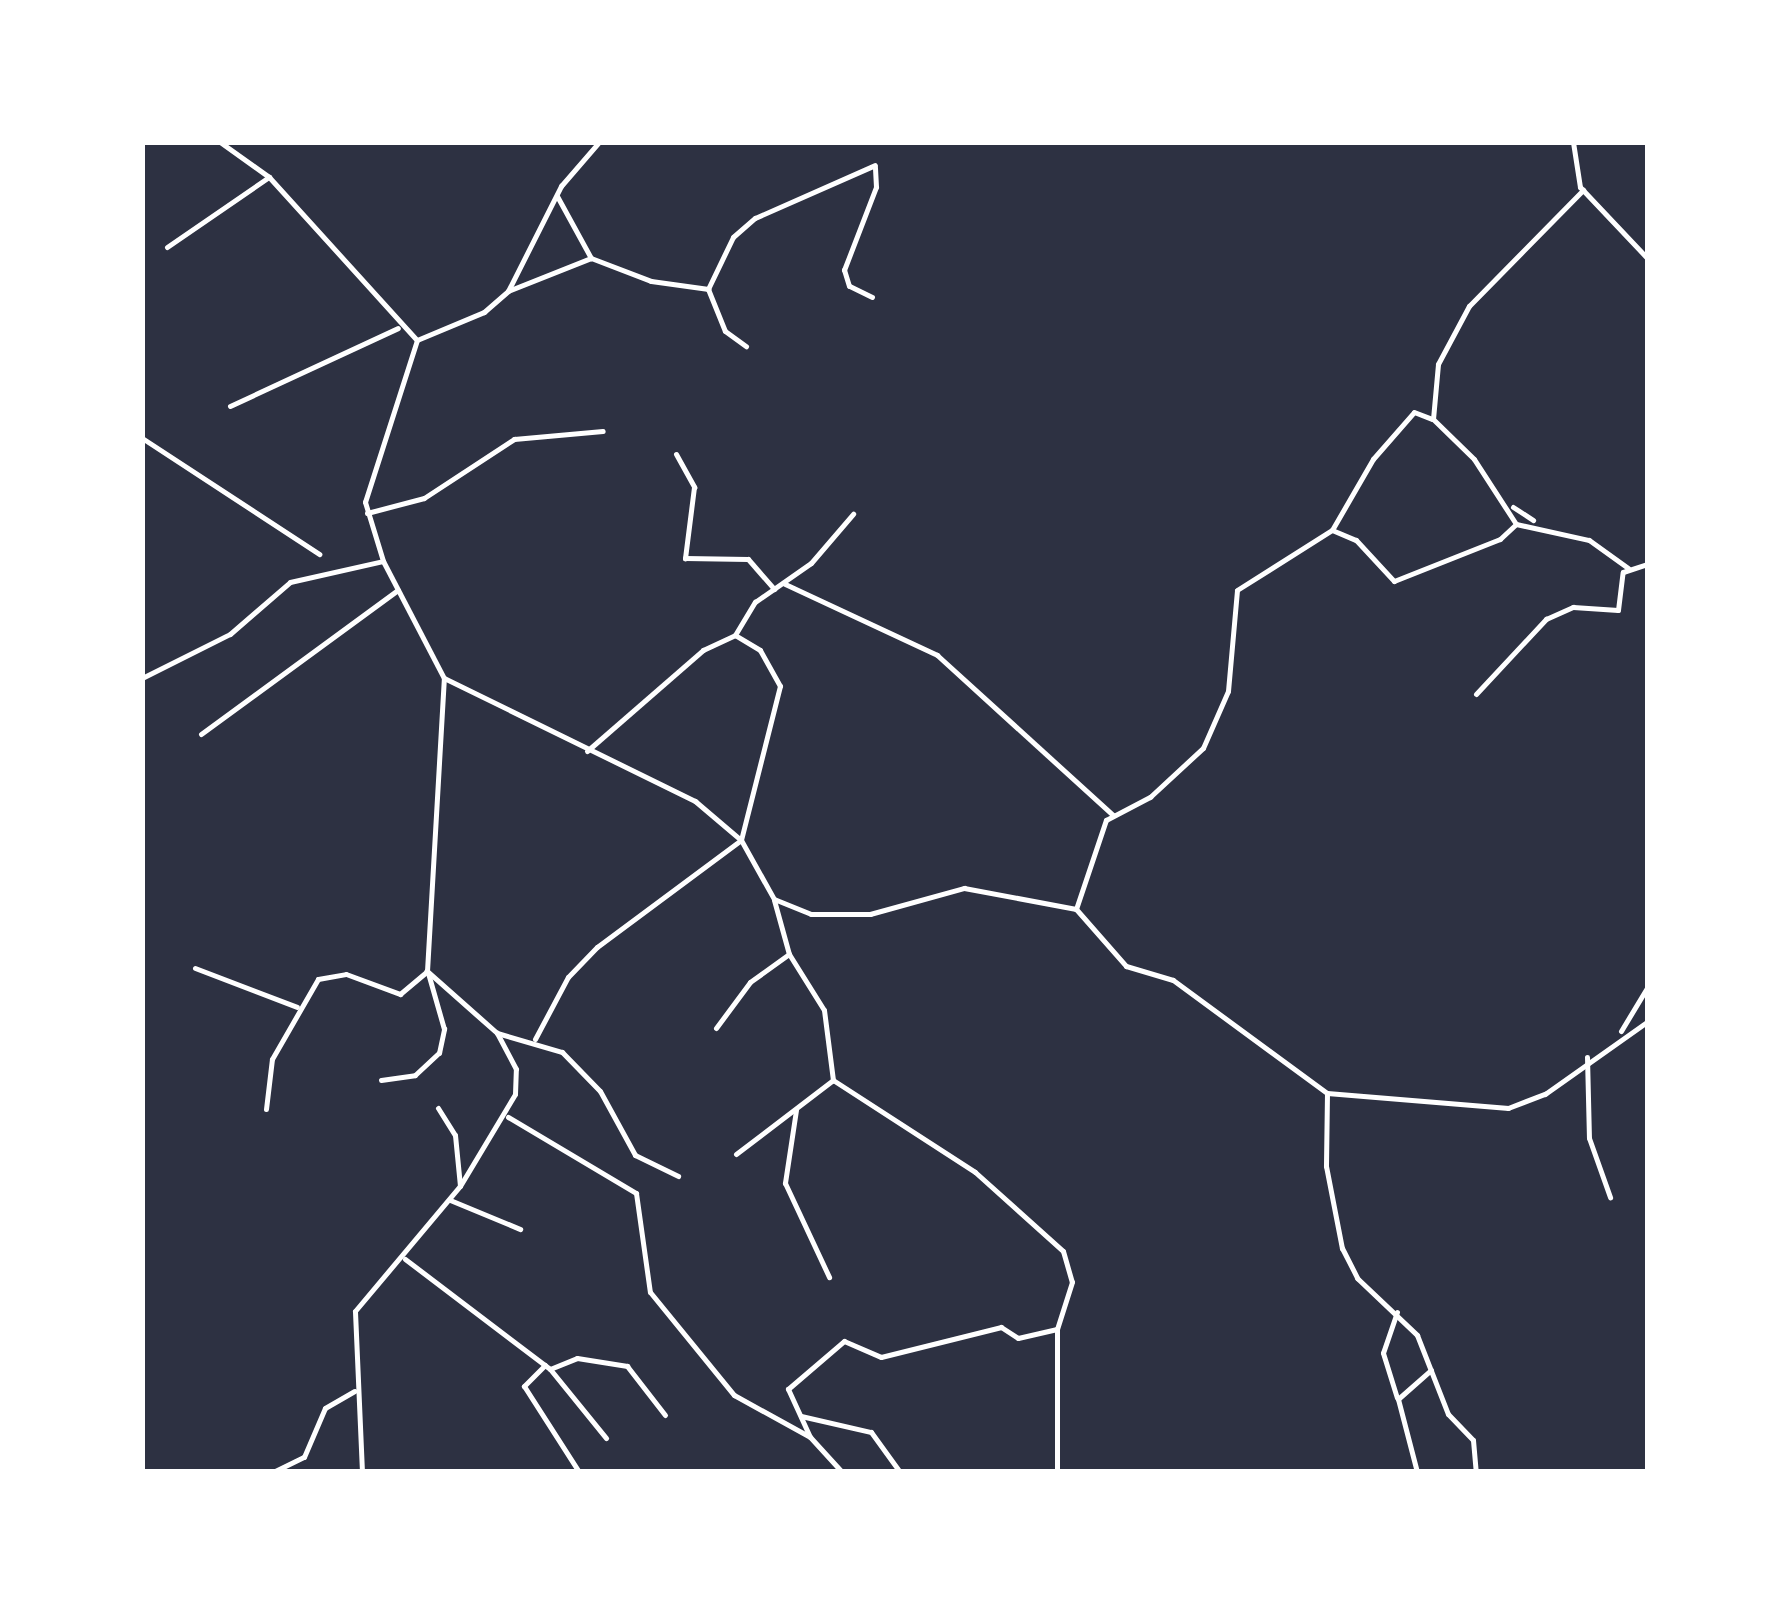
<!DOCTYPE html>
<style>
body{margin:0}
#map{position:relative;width:1790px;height:1614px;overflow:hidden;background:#2d3142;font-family:"Space Grotesk",sans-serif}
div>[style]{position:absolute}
.minor>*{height:5px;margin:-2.5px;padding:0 2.5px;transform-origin:2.5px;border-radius:2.5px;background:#fff}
span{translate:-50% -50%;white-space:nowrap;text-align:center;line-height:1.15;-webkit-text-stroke:8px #fff;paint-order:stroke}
.frame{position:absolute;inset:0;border:145px solid #fff;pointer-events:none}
</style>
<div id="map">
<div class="minor">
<i style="left:220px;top:142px;width:60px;rotate:35.5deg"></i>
<i style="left:269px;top:177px;width:220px;rotate:47.8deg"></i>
<i style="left:417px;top:340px;width:170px;rotate:107.8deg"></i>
<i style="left:365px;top:502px;width:62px;rotate:73deg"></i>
<i style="left:383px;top:561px;width:132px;rotate:62.5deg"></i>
<i style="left:444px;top:678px;width:280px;rotate:26.1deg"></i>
<i style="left:695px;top:801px;width:60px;rotate:40.3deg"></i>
<i style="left:741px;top:840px;width:68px;rotate:60.8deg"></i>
<i style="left:774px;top:899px;width:40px;rotate:22deg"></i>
<i style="left:811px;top:914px;width:59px"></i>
<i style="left:870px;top:914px;width:98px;rotate:-15.5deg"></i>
<i style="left:964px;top:888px;width:114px;rotate:10.6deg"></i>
<i style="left:1076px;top:909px;width:76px;rotate:48.7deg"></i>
<i style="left:1126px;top:966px;width:49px;rotate:16.6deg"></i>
<i style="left:1173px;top:980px;width:191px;rotate:36.3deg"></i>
<i style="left:1327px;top:1093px;width:182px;rotate:4.7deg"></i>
<i style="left:1508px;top:1108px;width:40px;rotate:-21deg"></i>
<i style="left:1545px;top:1094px;width:126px;rotate:-35.3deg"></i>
<i style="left:1573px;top:142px;width:46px;rotate:81.2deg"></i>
<i style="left:1580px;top:187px;width:99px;rotate:46.6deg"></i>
<i style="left:557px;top:196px;width:71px;rotate:61.3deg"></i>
<i style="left:167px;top:247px;width:124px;rotate:-34.5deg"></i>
<i style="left:708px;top:289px;width:45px;rotate:68deg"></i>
<i style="left:725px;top:331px;width:26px;rotate:36deg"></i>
<i style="left:508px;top:291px;width:89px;rotate:-21.7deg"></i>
<i style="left:591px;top:258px;width:64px;rotate:21deg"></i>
<i style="left:651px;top:281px;width:58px;rotate:8deg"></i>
<i style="left:708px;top:289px;width:58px;rotate:-64.3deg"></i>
<i style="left:733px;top:237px;width:29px;rotate:-41deg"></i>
<i style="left:755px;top:218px;width:131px;rotate:-23.8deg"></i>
<i style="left:872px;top:297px;width:25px;rotate:-154deg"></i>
<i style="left:849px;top:286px;width:17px;rotate:-107deg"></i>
<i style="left:844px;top:270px;width:89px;rotate:-68.9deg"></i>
<i style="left:876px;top:187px;width:20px;rotate:-93deg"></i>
<i style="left:417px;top:340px;width:73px;rotate:-22.7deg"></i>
<i style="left:484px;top:312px;width:32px;rotate:-41deg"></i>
<i style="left:508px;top:291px;width:118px;rotate:-63.2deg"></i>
<i style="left:561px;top:186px;width:58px;rotate:-49.2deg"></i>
<i style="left:230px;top:406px;width:185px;rotate:-24.9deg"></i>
<i style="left:142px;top:438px;width:212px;rotate:33.2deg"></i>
<i style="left:676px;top:454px;width:38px;rotate:61deg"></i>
<i style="left:694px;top:487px;width:72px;rotate:97.2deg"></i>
<i style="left:685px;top:558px;width:63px;rotate:0.9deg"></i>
<i style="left:748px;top:559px;width:40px;rotate:49deg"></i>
<i style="left:1513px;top:507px;width:24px;rotate:33deg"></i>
<i style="left:367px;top:513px;width:59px;rotate:-14.7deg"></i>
<i style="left:424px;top:498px;width:108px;rotate:-33.2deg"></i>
<i style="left:514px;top:439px;width:89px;rotate:-5.1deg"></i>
<i style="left:1516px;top:524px;width:75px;rotate:12.4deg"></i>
<i style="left:1589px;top:540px;width:48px;rotate:35.7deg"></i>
<i style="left:1332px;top:530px;width:82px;rotate:-60deg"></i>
<i style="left:1373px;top:459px;width:62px;rotate:-48.9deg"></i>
<i style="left:1414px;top:412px;width:19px;rotate:21deg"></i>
<i style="left:785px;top:584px;width:168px;rotate:25deg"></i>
<i style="left:937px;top:655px;width:238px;rotate:42.3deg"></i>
<i style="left:142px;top:678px;width:98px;rotate:-26.6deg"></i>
<i style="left:230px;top:634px;width:79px;rotate:-40.9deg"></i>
<i style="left:290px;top:582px;width:95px;rotate:-12.7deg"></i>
<i style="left:1476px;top:694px;width:103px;rotate:-47deg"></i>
<i style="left:1546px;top:619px;width:30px;rotate:-24deg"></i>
<i style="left:1573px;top:607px;width:45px;rotate:3.8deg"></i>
<i style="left:1618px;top:610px;width:38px;rotate:-83deg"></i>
<i style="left:1623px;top:572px;width:26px;rotate:-18deg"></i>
<i style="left:201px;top:734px;width:244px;rotate:-36.2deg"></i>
<i style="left:587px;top:751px;width:154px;rotate:-41deg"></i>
<i style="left:703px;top:650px;width:35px;rotate:-25deg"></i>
<i style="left:735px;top:635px;width:39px;rotate:-59deg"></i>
<i style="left:755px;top:602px;width:68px;rotate:-34.9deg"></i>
<i style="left:811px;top:563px;width:65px;rotate:-49.4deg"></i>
<i style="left:774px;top:900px;width:56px;rotate:74.5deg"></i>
<i style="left:789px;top:954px;width:66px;rotate:58deg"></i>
<i style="left:824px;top:1010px;width:71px;rotate:82.7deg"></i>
<i style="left:833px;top:1080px;width:169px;rotate:32.9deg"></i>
<i style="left:975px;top:1172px;width:118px;rotate:41.9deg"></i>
<i style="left:1063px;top:1251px;width:32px;rotate:74deg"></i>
<i style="left:1072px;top:1282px;width:49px;rotate:107.7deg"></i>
<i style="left:1057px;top:1329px;width:143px;rotate:90deg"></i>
<i style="left:1076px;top:909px;width:94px;rotate:-71.4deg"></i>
<i style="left:1106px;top:820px;width:50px;rotate:-27.6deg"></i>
<i style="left:1150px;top:797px;width:72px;rotate:-42.8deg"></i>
<i style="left:1203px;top:748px;width:62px;rotate:-66.3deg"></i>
<i style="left:1228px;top:691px;width:101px;rotate:-84.9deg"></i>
<i style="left:1237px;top:590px;width:112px;rotate:-32.3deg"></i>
<i style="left:1332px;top:530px;width:26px;rotate:23deg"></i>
<i style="left:1356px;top:540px;width:56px;rotate:47.2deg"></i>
<i style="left:1394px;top:581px;width:114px;rotate:-21.6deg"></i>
<i style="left:1500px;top:539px;width:22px;rotate:-43deg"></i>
<i style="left:1516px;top:524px;width:77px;rotate:-122.9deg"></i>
<i style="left:1474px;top:459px;width:57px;rotate:-135.7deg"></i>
<i style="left:1433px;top:419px;width:55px;rotate:-84.8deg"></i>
<i style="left:1438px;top:364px;width:66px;rotate:-61.9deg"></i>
<i style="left:1469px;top:306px;width:163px;rotate:-45.5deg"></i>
<i style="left:195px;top:968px;width:109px;rotate:20.9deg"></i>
<i style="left:716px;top:1028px;width:57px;rotate:-53.5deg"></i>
<i style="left:750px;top:982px;width:48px;rotate:-35.7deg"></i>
<i style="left:1621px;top:1031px;width:52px;rotate:-59deg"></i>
<i style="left:497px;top:1033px;width:68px;rotate:16.3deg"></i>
<i style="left:562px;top:1052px;width:54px;rotate:45.7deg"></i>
<i style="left:600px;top:1091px;width:73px;rotate:61.3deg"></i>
<i style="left:635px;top:1155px;width:48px;rotate:26deg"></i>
<i style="left:535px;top:1039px;width:70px;rotate:-62deg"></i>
<i style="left:568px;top:977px;width:42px;rotate:-46deg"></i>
<i style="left:597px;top:947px;width:179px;rotate:-36.6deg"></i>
<i style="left:741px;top:840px;width:159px;rotate:-75.8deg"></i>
<i style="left:780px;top:686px;width:41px;rotate:-119.1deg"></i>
<i style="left:760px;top:650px;width:29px;rotate:-149deg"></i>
<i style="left:1587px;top:1057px;width:81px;rotate:88.6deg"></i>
<i style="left:1589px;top:1138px;width:63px;rotate:70.4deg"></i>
<i style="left:381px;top:1080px;width:34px;rotate:-8deg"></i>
<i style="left:415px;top:1075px;width:33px;rotate:-43deg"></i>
<i style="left:439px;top:1053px;width:25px;rotate:-78deg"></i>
<i style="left:444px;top:1029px;width:58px;rotate:-105.9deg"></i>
<i style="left:1327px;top:1093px;width:73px;rotate:90.8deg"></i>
<i style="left:1326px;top:1166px;width:84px;rotate:79deg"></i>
<i style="left:1342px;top:1248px;width:34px;rotate:63deg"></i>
<i style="left:1357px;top:1278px;width:83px;rotate:43.5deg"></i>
<i style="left:1417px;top:1335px;width:85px;rotate:68.6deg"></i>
<i style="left:1448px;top:1414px;width:36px;rotate:46deg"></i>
<i style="left:1473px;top:1440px;width:32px;rotate:85deg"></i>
<i style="left:438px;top:1108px;width:32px;rotate:58deg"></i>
<i style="left:455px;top:1135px;width:51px;rotate:84.4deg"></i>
<i style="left:266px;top:1109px;width:50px;rotate:-83.2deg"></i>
<i style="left:272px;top:1059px;width:92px;rotate:-60.1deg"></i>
<i style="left:318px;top:979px;width:28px;rotate:-10deg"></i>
<i style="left:346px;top:974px;width:58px;rotate:20.3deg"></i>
<i style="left:400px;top:994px;width:35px;rotate:-40deg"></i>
<i style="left:796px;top:1110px;width:74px;rotate:98.6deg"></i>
<i style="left:785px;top:1183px;width:104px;rotate:64.9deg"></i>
<i style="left:508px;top:1117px;width:149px;rotate:30.7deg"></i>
<i style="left:636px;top:1193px;width:100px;rotate:82deg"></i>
<i style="left:650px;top:1292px;width:133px;rotate:50.8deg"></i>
<i style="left:734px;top:1395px;width:87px;rotate:28.9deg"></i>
<i style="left:736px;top:1154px;width:122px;rotate:-37.3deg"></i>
<i style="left:450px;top:1200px;width:76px;rotate:22.5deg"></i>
<i style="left:405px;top:1259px;width:182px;rotate:37.2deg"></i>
<i style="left:550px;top:1369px;width:89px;rotate:50.9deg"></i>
<i style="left:1397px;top:1312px;width:43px;rotate:108.9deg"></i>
<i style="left:1383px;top:1353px;width:47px;rotate:72.7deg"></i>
<i style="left:545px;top:1365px;width:30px;rotate:135deg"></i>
<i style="left:524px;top:1386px;width:102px;rotate:57.4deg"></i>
<i style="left:550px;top:1369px;width:29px;rotate:-22deg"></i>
<i style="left:577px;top:1358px;width:51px;rotate:9.1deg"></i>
<i style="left:627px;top:1366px;width:62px;rotate:52.2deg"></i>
<i style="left:801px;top:1416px;width:72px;rotate:12.9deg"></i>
<i style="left:871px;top:1432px;width:49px;rotate:54.1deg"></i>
<i style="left:273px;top:1472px;width:34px;rotate:-26deg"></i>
<i style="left:304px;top:1457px;width:53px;rotate:-66.8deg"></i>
<i style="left:325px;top:1408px;width:34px;rotate:-30deg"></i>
<i style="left:362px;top:1472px;width:161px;rotate:-92.5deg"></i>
<i style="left:355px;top:1311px;width:163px;rotate:-50deg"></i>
<i style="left:460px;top:1186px;width:107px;rotate:-59.1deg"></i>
<i style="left:515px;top:1094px;width:25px;rotate:-88deg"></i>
<i style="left:516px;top:1069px;width:41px;rotate:-117.8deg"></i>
<i style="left:497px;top:1033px;width:94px;rotate:-138.5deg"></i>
<i style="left:427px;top:971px;width:293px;rotate:-86.7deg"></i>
<i style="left:842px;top:1472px;width:47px;rotate:-132.4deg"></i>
<i style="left:810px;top:1437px;width:53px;rotate:-114.6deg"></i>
<i style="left:788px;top:1389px;width:74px;rotate:-40.6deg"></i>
<i style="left:844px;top:1341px;width:40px;rotate:23.4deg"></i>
<i style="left:881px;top:1357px;width:124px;rotate:-14deg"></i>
<i style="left:1001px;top:1327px;width:20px;rotate:33deg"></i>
<i style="left:1018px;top:1338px;width:40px;rotate:-13deg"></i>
<i style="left:1417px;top:1472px;width:75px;rotate:-104.6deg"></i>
<i style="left:1398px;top:1399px;width:44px;rotate:-41.3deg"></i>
</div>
<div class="frame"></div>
</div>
